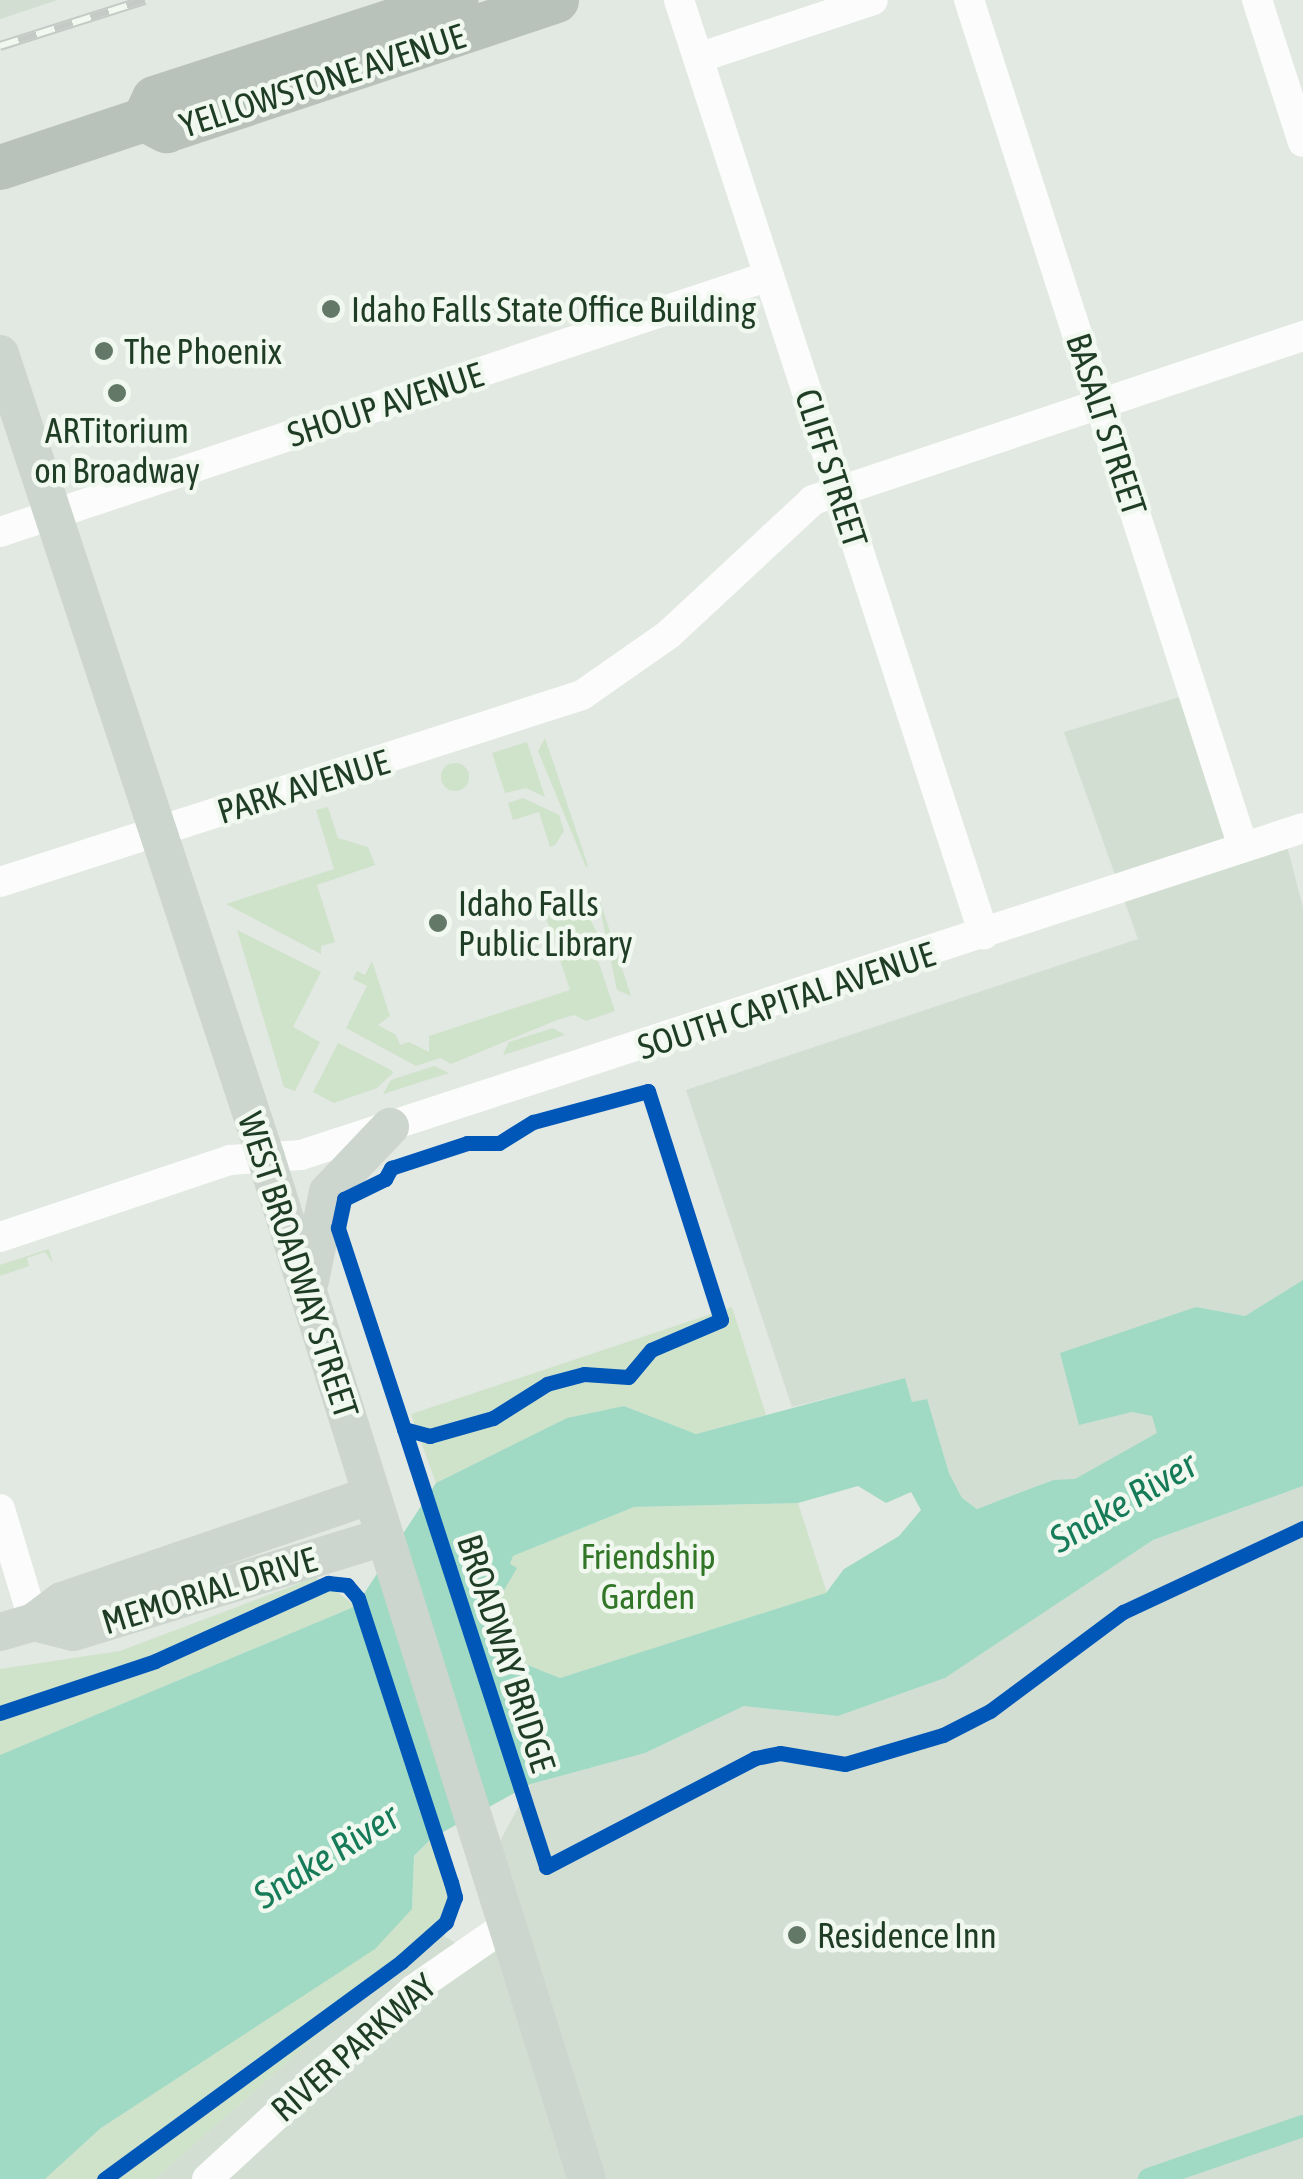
<!DOCTYPE html>
<style>
body{margin:0}
#map{position:relative;width:1303px;height:2179px;overflow:hidden;background:#e2e8e2;font-family:"Asap Condensed",sans-serif}
div>[style]{position:absolute}
.built>*{inset:0;background:#d2ded2}
.green>*{inset:0;background:#cfe2ca}
.round{border-radius:50%}
.water>*{inset:0;background:#a0dac4}
.canal>*{height:22px;margin:-11px;padding:0 11px;transform-origin:11px;border-radius:11px;background:#a0dac4}
.minor>*{height:30px;margin:-15px;padding:0 15px;transform-origin:15px;border-radius:15px;background:#fbfcfb}
.major>*{height:38px;margin:-19px;padding:0 19px;transform-origin:19px;border-radius:19px;background:#ccd5ce}
.highway>*{height:45px;margin:-22.5px;padding:0 22.5px;transform-origin:22.5px;border-radius:22.5px;background:#b8c2bb}
.rail>*{height:10px;margin-top:-5px;transform-origin:0;background:repeating-linear-gradient(90deg,#f0f8ef 0 19px,#c6cac7 0 38px);box-sizing:border-box;border-block:2px solid #c6cac7}
.cycleway>*{height:15px;margin:-7.5px;padding:0 7.5px;transform-origin:7.5px;border-radius:7.5px;background:#0057b8}
.dots>*{width:28px;height:28px;translate:-50% -50%;box-sizing:border-box;border:5px solid #f0f8ef;border-radius:50%}
span{translate:-50% -50%;white-space:nowrap;text-align:center;line-height:1.15;-webkit-text-stroke:9px #f0f8ef;paint-order:stroke}
.street-label{font-size:35px;color:#1f3c25}
.poi-label{font-size:35px;color:#1f3c25}
.left{translate:0 -50%;text-align:left}
.park-label{font-size:35px;color:#317527}
.water-label{font-size:38px;color:#167b58;font-style:italic}
</style>
<div id="map">
<div class="built">
<i style="clip-path:polygon(0 0,57px 0,0 19px)"></i>
<i style="clip-path:polygon(1193px 693px,1243px 847px,1284px 834px,1303px 908px,1303px 1280px,1245px 1316px,1196px 1307px,1079px 1424px,1132px 1412px,1153px 1416px,1158px 1433px,1075px 1480px,1052px 1480px,977px 1509px,962px 1498px,949px 1473px,927px 1400px,912px 1402px,905px 1379px,792px 1407px,686px 1090px,1138px 939px,1064px 732px)"></i>
<i style="clip-path:polygon(1303px 1486px,1303px 2179px,155px 2179px,326px 2028px,444px 1936px,467px 1950px,507px 1925px,488px 1863px,531px 1784px,645px 1753px,744px 1706px,838px 1716px,945px 1678px,1153px 1540px)"></i>
</div>
<div class="green">
<i style="clip-path:polygon(545px 738px,588px 866px,586px 867px,538px 751px)"></i>
<i style="clip-path:polygon(527px 742px,545px 797px,526px 788px,505px 793px,492px 753px)"></i>
<i class="round" style="left:441px;top:763px;width:28px;height:28px"></i>
<i style="clip-path:polygon(523px 798px,559px 815px,564px 831px,555px 845px,550px 847px,539px 812px,513px 820px,508px 803px)"></i>
<i style="clip-path:polygon(328px 807px,338px 838px,368px 847px,375px 865px,317px 885px,335px 942px,321px 946px,321px 954px,226px 904px,334px 869px,316px 810px)"></i>
<i style="clip-path:polygon(596px 889px,631px 996px,617px 990px)"></i>
<i style="clip-path:polygon(579px 896px,598px 935px,594px 949px,615px 1011px,586px 1021px,574px 1015px,557px 1020px,451px 1064px,440px 1058px,416px 1066px,346px 1028px,367px 986px,353px 979px,357px 971px,365px 975px,372px 961px,390px 1016px,378px 1025px,396px 1035px,400px 1045px,409px 1042px,429px 1052px,429px 1036px,570px 990px,542px 906px)"></i>
<i style="clip-path:polygon(237px 930px,321px 972px,293px 1027px,320px 1042px,295px 1091px,284px 1087px)"></i>
<i style="clip-path:polygon(553px 1028px,565px 1035px,503px 1055px,509px 1042px)"></i>
<i style="clip-path:polygon(338px 1043px,391px 1070px,393px 1073px,377px 1088px,334px 1103px,313px 1092px)"></i>
<i style="clip-path:polygon(434px 1066px,449px 1073px,383px 1094px,391px 1080px)"></i>
<i style="clip-path:polygon(49px 1249px,53px 1263px,45px 1252px,27px 1258px,29px 1266px,0 1276px,0 1265px)"></i>
<i style="clip-path:polygon(732px 1307px,766px 1415px,696px 1434px,624px 1406px,568px 1418px,436px 1483px,411px 1414px)"></i>
<i style="clip-path:polygon(798px 1503px,827px 1593px,560px 1678px,515px 1660px,493px 1609px,516px 1569px,510px 1564px,513px 1556px,634px 1507px)"></i>
<i style="clip-path:polygon(316px 1577px,356px 1606px,0 1755px,0 1669px,120px 1651px)"></i>
<i style="clip-path:polygon(432px 1838px,449px 1893px,444px 1936px,326px 2028px,155px 2179px,45px 2179px,101px 2128px,412px 1909px,414px 1857px)"></i>
</div>
<div class="water">
<i style="clip-path:polygon(evenodd,1303px 1280px,1303px 1486px,1153px 1540px,945px 1678px,838px 1716px,744px 1706px,645px 1753px,531px 1784px,432px 1838px,414px 1856px,412px 1909px,375px 1949px,101px 2128px,45px 2179px,0 2179px,0 1755px,356px 1606px,436px 1483px,567px 1418px,624px 1406px,696px 1434px,905px 1378px,912px 1402px,927px 1399px,949px 1473px,962px 1498px,977px 1509px,1053px 1480px,1075px 1479px,1157px 1433px,1152px 1416px,1132px 1412px,1079px 1425px,1060px 1353px,1196px 1307px,1245px 1316px,1303px 1280px,858px 1486px,886px 1503px,911px 1492px,921px 1510px,899px 1536px,844px 1569px,826px 1593px,560px 1678px,515px 1660px,493px 1609px,517px 1568px,510px 1564px,513px 1556px,634px 1507px,798px 1503px,858px 1486px)"></i>
</div>
<div class="canal">
<i style="left:1149px;top:2179px;width:163px;rotate:-19deg"></i>
</div>
<div class="minor">
<i style="left:679px;top:0;width:983px;rotate:71.93deg"></i>
<i style="left:969px;top:0;width:890px;rotate:72.07deg"></i>
<i style="left:1257px;top:0;width:149px;rotate:72.1deg"></i>
<i style="left:698px;top:58px;width:184px;rotate:-18.3deg"></i>
<i style="left:0;top:532px;width:810px;rotate:-18.41deg"></i>
<i style="left:0;top:882px;width:611px;rotate:-17.81deg"></i>
<i style="left:582px;top:695px;width:106px;rotate:-35deg"></i>
<i style="left:669px;top:634px;width:197px;rotate:-42.9deg"></i>
<i style="left:813px;top:500px;width:517px;rotate:-18.51deg"></i>
<i style="left:0;top:1237px;width:243px;rotate:-18.5deg"></i>
<i style="left:230px;top:1160px;width:71px;rotate:-4deg"></i>
<i style="left:301px;top:1155px;width:1054px;rotate:-18.07deg"></i>
<i style="left:0;top:1509px;width:118px;rotate:73.3deg"></i>
<i style="left:207px;top:2179px;width:280px;rotate:-42.5deg"></i>
<i style="left:413px;top:1990px;width:114px;rotate:-34.7deg"></i>
</div>
<div class="major">
<i style="left:0;top:354px;width:847px;rotate:71.69deg"></i>
<i style="left:266px;top:1158px;width:1070px;rotate:72.55deg"></i>
<i style="left:310px;top:1281px;width:91px;rotate:-78.6deg"></i>
<i style="left:328px;top:1192px;width:90px;rotate:-46.4deg"></i>
<i style="left:34px;top:1622px;width:40px;rotate:14.4deg"></i>
<i style="left:73px;top:1632px;width:324px;rotate:-17deg"></i>
<i style="left:0;top:1632px;width:35px;rotate:-16deg"></i>
<i style="left:34px;top:1622px;width:35px;rotate:-37deg"></i>
<i style="left:62px;top:1601px;width:327px;rotate:-18.9deg"></i>
</div>
<div class="highway">
<i style="left:144px;top:119px;width:25px;rotate:27deg"></i>
<i style="left:166px;top:130px;width:411px;rotate:-18.4deg"></i>
<i style="left:0;top:167px;width:152px;rotate:-18.4deg"></i>
<i style="left:144px;top:119px;width:23px;rotate:-65deg"></i>
<i style="left:154px;top:98px;width:317px;rotate:-18deg"></i>
</div>
<div class="rail">
<i style="left:0;top:46px;width:152px;rotate:-17.6deg"></i>
</div>
<div class="cycleway">
<i style="left:404px;top:1429px;width:212px;rotate:-108.2deg"></i>
<i style="left:338px;top:1228px;width:30px;rotate:-78deg"></i>
<i style="left:344px;top:1199px;width:46px;rotate:-26deg"></i>
<i style="left:385px;top:1179px;width:13px;rotate:-61deg"></i>
<i style="left:391px;top:1168px;width:80px;rotate:-18.2deg"></i>
<i style="left:467px;top:1143px;width:32px"></i>
<i style="left:499px;top:1143px;width:40px;rotate:-32deg"></i>
<i style="left:533px;top:1122px;width:119px;rotate:-15.1deg"></i>
<i style="left:648px;top:1091px;width:240px;rotate:72.3deg"></i>
<i style="left:721px;top:1320px;width:76px;rotate:156.8deg"></i>
<i style="left:651px;top:1350px;width:35px;rotate:130deg"></i>
<i style="left:628px;top:1377px;width:44px;rotate:-176.1deg"></i>
<i style="left:584px;top:1374px;width:38px;rotate:165deg"></i>
<i style="left:547px;top:1384px;width:64px;rotate:147.8deg"></i>
<i style="left:493px;top:1418px;width:66px;rotate:164.1deg"></i>
<i style="left:430px;top:1436px;width:27px;rotate:-165deg"></i>
<i style="left:404px;top:1429px;width:460px;rotate:72deg"></i>
<i style="left:546px;top:1867px;width:236px;rotate:-27.5deg"></i>
<i style="left:755px;top:1758px;width:25px;rotate:-11deg"></i>
<i style="left:780px;top:1753px;width:66px;rotate:9.6deg"></i>
<i style="left:845px;top:1764px;width:102px;rotate:-16.5deg"></i>
<i style="left:943px;top:1735px;width:53px;rotate:-27.1deg"></i>
<i style="left:990px;top:1711px;width:166px;rotate:-36.7deg"></i>
<i style="left:1123px;top:1612px;width:199px;rotate:-25deg"></i>
<i style="left:0;top:1713px;width:163px;rotate:-18.5deg"></i>
<i style="left:155px;top:1661px;width:190px;rotate:-24.3deg"></i>
<i style="left:328px;top:1583px;width:19px;rotate:6deg"></i>
<i style="left:347px;top:1585px;width:17px;rotate:50deg"></i>
<i style="left:358px;top:1598px;width:299px;rotate:71.9deg"></i>
<i style="left:451px;top:1882px;width:16px;rotate:75deg"></i>
<i style="left:455px;top:1897px;width:27px;rotate:110deg"></i>
<i style="left:446px;top:1922px;width:60px;rotate:138.4deg"></i>
<i style="left:401px;top:1962px;width:368px;rotate:143.8deg"></i>
</div>
<div class="dots">
<i style="left:331px;top:309px;background:#637867"></i>
<i style="left:104px;top:351px;background:#637867"></i>
<i style="left:117px;top:393px;background:#637867"></i>
<i style="left:438px;top:923px;background:#637867"></i>
<i style="left:797px;top:1935px;background:#637867"></i>
</div>
<div class="street-label">
<span style="left:322px;top:80px;rotate:-18deg">YELLOWSTONE AVENUE</span>
<span style="left:385px;top:404px;rotate:-18deg">SHOUP AVENUE</span>
<span style="left:1107px;top:424px;rotate:72deg">BASALT STREET</span>
<span style="left:832px;top:468px;rotate:72deg">CLIFF STREET</span>
<span style="left:303px;top:786px;rotate:-17deg">PARK AVENUE</span>
<span style="left:786px;top:1000px;rotate:-18deg">SOUTH CAPITAL AVENUE</span>
<span style="left:299px;top:1265px;rotate:72deg">WEST BROADWAY STREET</span>
<span style="left:209px;top:1590px;rotate:-17deg">MEMORIAL DRIVE</span>
<span style="left:507px;top:1653px;rotate:72deg">BROADWAY BRIDGE</span>
<span style="left:353px;top:2047px;rotate:-41deg">RIVER PARKWAY</span>
</div>
<div class="poi-label">
<span class="left" style="left:351px;top:309px">Idaho Falls State Office Building</span>
<span class="left" style="left:124px;top:351px">The Phoenix</span>
<span style="left:117px;top:450px">ARTitorium<br>on Broadway</span>
<span class="left" style="left:458px;top:923px">Idaho Falls<br>Public Library</span>
<span class="left" style="left:817px;top:1935px">Residence Inn</span>
</div>
<div class="park-label">
<span style="left:648px;top:1576px">Friendship<br>Garden</span>
</div>
<div class="water-label">
<span style="left:1123px;top:1502px;rotate:-30deg">Snake River</span>
<span style="left:326px;top:1856px;rotate:-32deg">Snake River</span>
</div>
</div>
